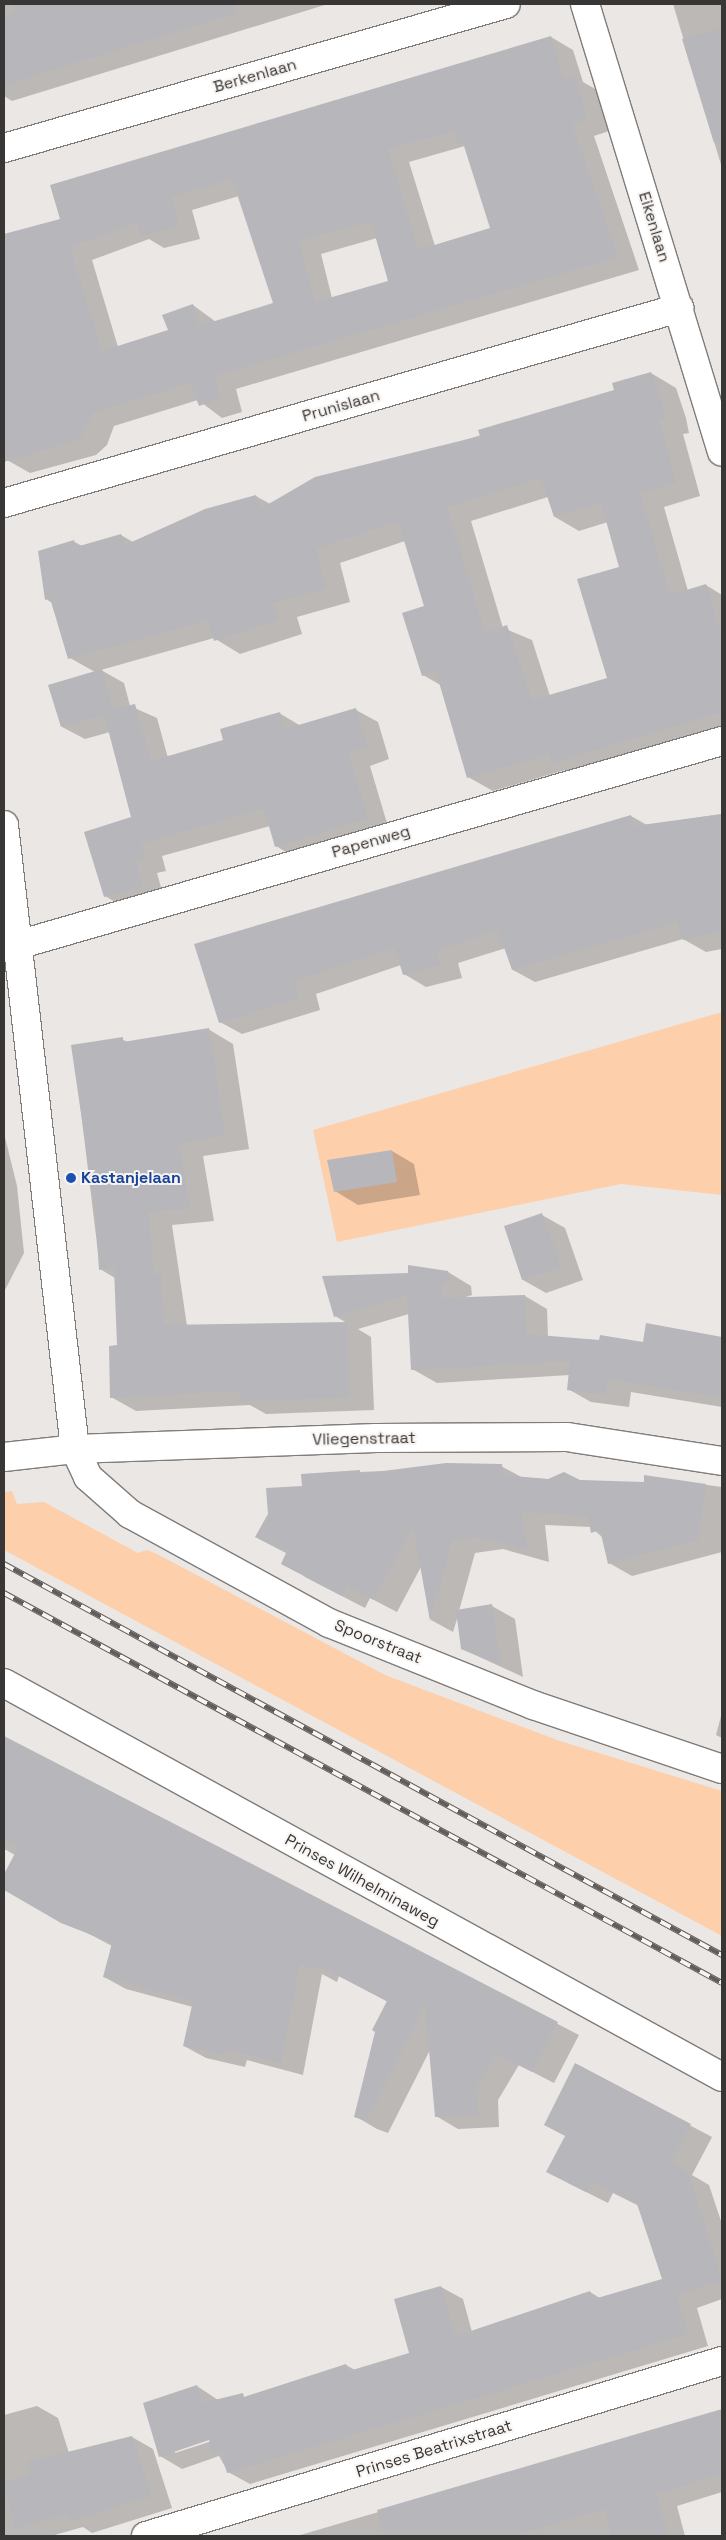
<!DOCTYPE html>
<style>
body{margin:0}
#map{position:relative;width:726px;height:2540px;overflow:hidden;background:#ebe7e4;font-family:"Space Grotesk",sans-serif}
div>[style]{position:absolute}
.green>*{inset:0;background:#fecfab}
.shadow>*{inset:0;background:#0003}
.building>*{inset:0;background:#b7b6ba}
.roads{filter:drop-shadow(1px 0 #7f7c79) drop-shadow(-1px 0 #7f7c79) drop-shadow(0 1px #7f7c79) drop-shadow(0 -1px #7f7c79)}
.street>*{height:28px;margin:-14px;padding:0 14px;transform-origin:14px;border-radius:14px;background:#fff}
.secondary>*{height:28px;margin:-14px;padding:0 14px;transform-origin:14px;border-radius:14px;background:#fff}
.rail>*{height:5.5px;margin-top:-2.75px;transform-origin:0;background:repeating-linear-gradient(90deg,#f8f4f2 0 11px,#605d5c 0 22px);box-sizing:border-box;border-block:1px solid #605d5c}
.dots>*{width:14px;height:14px;translate:-50% -50%;box-sizing:border-box;border:2px solid #f8f4f2;border-radius:50%}
span{translate:-50% -50%;white-space:nowrap;text-align:center;line-height:1.15;-webkit-text-stroke:4px #f8f4f2;paint-order:stroke}
.street-label{font-size:16px;color:#393736}
.transit-label{font-size:16px;color:#164399;font-weight:700}
.left{translate:0 -50%;text-align:left}
.frame{position:absolute;inset:0;border:5px solid #393736;pointer-events:none}
</style>
<div id="map">
<div class="green">
<i style="clip-path:polygon(722px 1012px,722px 1195px,621px 1184px,337px 1242px,313px 1130px)"></i>
<i style="clip-path:polygon(12px 1491px,17px 1504px,44px 1502px,138px 1553px,147px 1550px,159px 1555px,385px 1675px,560px 1741px,722px 1791px,722px 1936px,4px 1550px,4px 1492px)"></i>
</div>
<div class="shadow">
<i style="clip-path:polygon(4px 4px,328px 4px,12px 101px,4px 96px)"></i>
<i style="clip-path:polygon(673px 4px,722px 4px,722px 168px)"></i>
<i style="clip-path:polygon(evenodd,551px 37px,573px 50px,583px 82px,597px 90px,609px 131px,594px 136px,639px 270px,236px 389px,242px 412px,222px 418px,198px 400px,114px 426px,107px 445px,96px 455px,30px 473px,7px 460px,4px 330px,14px 327px,4px 292px,4px 236px,62px 220px,551px 37px,465px 146px,492px 229px,435px 246px,409px 162px,465px 146px,551px 37px,239px 196px,275px 304px,216px 322px,193px 305px,170px 331px,118px 347px,92px 260px,149px 239px,164px 248px,200px 239px,192px 210px,239px 196px,551px 37px,377px 238px,390px 282px,332px 298px,321px 254px,377px 238px)"></i>
<i style="clip-path:polygon(evenodd,651px 373px,676px 388px,686px 418px,689px 433px,683px 434px,700px 496px,664px 507px,688px 591px,706px 585px,722px 595px,722px 733px,577px 777px,565px 770px,493px 791px,468px 777px,442px 686px,423px 675px,425px 607px,405px 541px,340px 563px,350px 602px,297px 617px,302px 634px,240px 654px,214px 638px,101px 670px,124px 683px,130px 706px,157px 718px,168px 758px,225px 741px,279px 713px,301px 726px,356px 710px,378px 722px,389px 759px,370px 766px,389px 830px,298px 859px,276px 846px,270px 826px,162px 856px,166px 871px,157px 873px,164px 898px,127px 909px,105px 896px,132px 818px,110px 732px,85px 739px,62px 727px,95px 672px,70px 658px,52px 603px,46px 599px,73px 541px,82px 546px,121px 535px,133px 542px,256px 496px,270px 504px,615px 391px,651px 373px,548px 497px,555px 517px,579px 531px,608px 522px,621px 567px,608px 679px,550px 696px,532px 640px,503px 628px,471px 521px,548px 497px)"></i>
<i style="clip-path:polygon(722px 814px,722px 949px,706px 952px,683px 939px,535px 982px,513px 970px,506px 948px,458px 963px,462px 978px,426px 987px,404px 974px,401px 965px,316px 994px,320px 1010px,242px 1034px,220px 1022px,196px 945px,631px 816px,647px 825px)"></i>
<i style="clip-path:polygon(208px 1029px,233px 1044px,249px 1149px,203px 1156px,214px 1221px,172px 1225px,187px 1326px,347px 1323px,335px 1316px,448px 1272px,471px 1286px,472px 1295px,463px 1298px,525px 1296px,547px 1309px,548px 1337px,644px 1343px,647px 1325px,722px 1339px,722px 1407px,631px 1392px,629px 1407px,591px 1402px,568px 1389px,570px 1375px,437px 1383px,414px 1370px,409px 1314px,358px 1329px,371px 1337px,374px 1410px,266px 1414px,250px 1405px,136px 1411px,111px 1397px,119px 1346px,115px 1278px,100px 1269px,73px 1046px,122px 1039px,129px 1043px)"></i>
<i style="clip-path:polygon(4px 1133px,17px 1186px,24px 1253px,4px 1292px)"></i>
<i style="clip-path:polygon(392px 1151px,414px 1164px,420px 1195px,358px 1205px,335px 1191px)"></i>
<i style="clip-path:polygon(542px 1215px,565px 1228px,583px 1280px,546px 1293px,523px 1280px,505px 1227px)"></i>
<i style="clip-path:polygon(501px 1466px,523px 1478px,645px 1483px,646px 1477px,722px 1487px,722px 1552px,632px 1576px,609px 1563px,603px 1538px,591px 1527px,545px 1525px,549px 1562px,503px 1549px,475px 1553px,459px 1611px,492px 1606px,515px 1619px,523px 1677px,462px 1649px,458px 1616px,453px 1632px,431px 1620px,422px 1565px,397px 1612px,370px 1598px,365px 1608px,305px 1577px,287px 1554px,304px 1487px,360px 1472px)"></i>
<i style="clip-path:polygon(722px 1712px,722px 1738px,716px 1735px)"></i>
<i style="clip-path:polygon(4px 1737px,579px 2035px,554px 2083px,519px 2065px,498px 2100px,499px 2127px,458px 2129px,436px 2116px,430px 2050px,388px 2133px,377px 2129px,355px 2116px,388px 2002px,339px 1976px,337px 1982px,322px 1974px,303px 2075px,247px 2060px,245px 2067px,206px 2058px,184px 2046px,193px 2007px,126px 1989px,104px 1977px,112px 1946px,4px 1889px,4px 1876px,15px 1855px,4px 1849px)"></i>
<i style="clip-path:polygon(evenodd,576px 2065px,712px 2137px,692px 2175px,709px 2185px,722px 2224px,722px 2299px,697px 2308px,708px 2346px,250px 2484px,228px 2472px,219px 2456px,182px 2469px,160px 2456px,197px 2386px,218px 2400px,247px 2397px,346px 2365px,355px 2370px,411px 2354px,395px 2300px,441px 2287px,463px 2299px,472px 2332px,590px 2292px,600px 2298px,664px 2280px,639px 2206px,613px 2193px,608px 2203px,568px 2183px,566px 2136px,576px 2065px,214px 2437px,215px 2440px,175px 2453px,175px 2451px,214px 2437px)"></i>
<i style="clip-path:polygon(37px 2406px,58px 2418px,69px 2453px,132px 2437px,153px 2449px,172px 2508px,92px 2533px,83px 2527px,51px 2536px,4px 2536px,4px 2415px)"></i>
<i style="clip-path:polygon(722px 2411px,722px 2492px,677px 2506px,685px 2536px,297px 2536px)"></i>
</div>
<div class="building">
<i style="clip-path:polygon(12px 4px,235px 4px,236px 13px,4px 85px,4px 13px,15px 14px)"></i>
<i style="clip-path:polygon(722px 28px,722px 141px,714px 143px,682px 39px)"></i>
<i style="clip-path:polygon(evenodd,551px 36px,564px 79px,575px 76px,587px 119px,572px 124px,618px 257px,214px 376px,220px 399px,199px 406px,190px 383px,92px 413px,80px 439px,4px 462px,4px 234px,60px 219px,50px 185px,551px 36px,454px 131px,458px 144px,463px 143px,490px 228px,418px 250px,388px 149px,454px 131px,551px 36px,232px 179px,273px 303px,199px 326px,193px 304px,162px 315px,168px 330px,102px 351px,70px 247px,137px 223px,141px 236px,179px 226px,171px 197px,232px 179px,551px 36px,371px 221px,388px 281px,315px 302px,299px 241px,371px 221px)"></i>
<i style="clip-path:polygon(evenodd,651px 372px,662px 403px,665px 419px,659px 420px,676px 482px,640px 493px,670px 595px,706px 584px,722px 637px,722px 712px,551px 763px,549px 754px,467px 778px,436px 672px,422px 676px,402px 613px,424px 606px,398px 521px,316px 549px,326px 588px,273px 603px,278px 620px,214px 641px,208px 620px,68px 659px,50px 598px,45px 600px,38px 551px,74px 540px,76px 547px,121px 534px,125px 545px,205px 509px,256px 495px,260px 509px,315px 477px,480px 436px,478px 430px,614px 390px,612px 383px,651px 372px,541px 478px,554px 517px,601px 503px,619px 567px,577px 579px,607px 678px,532px 700px,507px 625px,485px 633px,447px 507px,541px 478px)"></i>
<i style="clip-path:polygon(102px 669px,113px 709px,135px 704px,151px 761px,223px 740px,220px 729px,280px 712px,285px 729px,356px 708px,367px 746px,348px 753px,368px 818px,275px 847px,264px 809px,141px 843px,145px 858px,136px 861px,143px 886px,104px 897px,84px 832px,131px 817px,104px 714px,61px 727px,48px 685px)"></i>
<i style="clip-path:polygon(722px 814px,722px 931px,683px 940px,677px 922px,512px 970px,498px 930px,436px 951px,440px 965px,403px 975px,395px 948px,294px 981px,299px 998px,219px 1023px,194px 944px,631px 815px,634px 826px)"></i>
<i style="clip-path:polygon(209px 1028px,225px 1136px,179px 1143px,190px 1208px,148px 1212px,154px 1274px,161px 1273px,164px 1325px,347px 1322px,349px 1397px,240px 1401px,240px 1391px,110px 1398px,109px 1346px,117px 1345px,114px 1268px,99px 1270px,95px 1209px,71px 1045px,123px 1037px,123px 1042px)"></i>
<i style="clip-path:polygon(392px 1150px,397px 1182px,334px 1192px,327px 1160px)"></i>
<i style="clip-path:polygon(542px 1213px,561px 1267px,522px 1280px,504px 1226px)"></i>
<i style="clip-path:polygon(408px 1265px,448px 1271px,450px 1282px,441px 1285px,442px 1298px,525px 1295px,526px 1334px,599px 1340px,600px 1335px,643px 1342px,646px 1323px,722px 1337px,722px 1398px,608px 1379px,606px 1395px,567px 1390px,570px 1361px,411px 1370px,407px 1295px,334px 1317px,322px 1276px,408px 1273px)"></i>
<i style="clip-path:polygon(446px 1463px,502px 1464px,503px 1475px,548px 1479px,564px 1472px,580px 1480px,644px 1482px,644px 1475px,706px 1484px,698px 1540px,608px 1564px,600px 1530px,591px 1533px,588px 1516px,522px 1512px,527px 1550px,479px 1537px,452px 1541px,430px 1621px,413px 1526px,374px 1600px,347px 1586px,342px 1596px,281px 1564px,286px 1553px,255px 1537px,268px 1514px,266px 1488px,302px 1486px,301px 1474px,360px 1470px,360px 1474px)"></i>
<i style="clip-path:polygon(492px 1604px,501px 1665px,461px 1649px,456px 1610px)"></i>
<i style="clip-path:polygon(4px 1736px,558px 2022px,532px 2072px,496px 2054px,476px 2088px,478px 2115px,435px 2117px,425px 2005px,366px 2121px,354px 2117px,375px 2032px,372px 2030px,387px 2001px,317px 1965px,315px 1971px,300px 1963px,281px 2063px,225px 2049px,224px 2055px,183px 2046px,193px 2001px,103px 1977px,112px 1943px,61px 1923px,4px 1890px,4px 1874px,19px 1846px,4px 1839px)"></i>
<i style="clip-path:polygon(575px 2063px,691px 2124px,671px 2162px,688px 2172px,722px 2280px,677px 2296px,688px 2334px,227px 2473px,221px 2452px,213px 2454px,209px 2440px,159px 2457px,143px 2403px,197px 2385px,202px 2403px,243px 2393px,244px 2397px,346px 2364px,349px 2371px,409px 2353px,394px 2299px,441px 2286px,456px 2336px,590px 2291px,594px 2299px,662px 2279px,637px 2204px,591px 2182px,586px 2192px,546px 2172px,565px 2136px,544px 2125px)"></i>
<i style="clip-path:polygon(722px 2409px,722px 2474px,657px 2494px,668px 2536px,612px 2536px,605px 2509px,512px 2536px,385px 2536px,377px 2510px)"></i>
<i style="clip-path:polygon(132px 2436px,152px 2496px,70px 2521px,68px 2514px,15px 2529px,4px 2482px,30px 2474px,27px 2462px)"></i>
</div>
<div class="roads">
<div class="street">
<i style="left:585px;top:4px;width:468px;rotate:73deg"></i>
<i style="left:4px;top:148px;width:522px;rotate:-16.01deg"></i>
<i style="left:4px;top:503px;width:703px;rotate:-16.11deg"></i>
<i style="left:4px;top:825px;width:628px;rotate:83.51deg"></i>
<i style="left:75px;top:1449px;width:31px;rotate:65deg"></i>
<i style="left:88px;top:1477px;width:56px;rotate:41.4deg"></i>
<i style="left:130px;top:1514px;width:227px;rotate:28.7deg"></i>
<i style="left:329px;top:1623px;width:220px;rotate:21.9deg"></i>
<i style="left:533px;top:1705px;width:200px;rotate:18.7deg"></i>
<i style="left:21px;top:944px;width:730px;rotate:-16.15deg"></i>
<i style="left:4px;top:1683px;width:819px;rotate:28.76deg"></i>
<i style="left:146px;top:2536px;width:602px;rotate:-16.9deg"></i>
</div>
<div class="secondary">
<i style="left:4px;top:1457px;width:71px;rotate:-6.4deg"></i>
<i style="left:75px;top:1449px;width:301px;rotate:-2.1deg"></i>
<i style="left:376px;top:1438px;width:191px;rotate:-0.3deg"></i>
<i style="left:567px;top:1437px;width:157px;rotate:8.8deg"></i>
</div>
</div>
<div class="rail">
<i style="left:4px;top:1564px;width:818px;rotate:28.57deg"></i>
<i style="left:4px;top:1593px;width:817px;rotate:28.51deg"></i>
</div>
<div class="dots">
<i style="left:71px;top:1178px;background:#1a4fb4"></i>
</div>
<div class="street-label">
<span style="left:255px;top:76px;rotate:-16deg">Berkenlaan</span>
<span style="left:654px;top:227px;rotate:73deg">Eikenlaan</span>
<span style="left:341px;top:406px;rotate:-16deg">Prunislaan</span>
<span style="left:371px;top:842px;rotate:-16deg">Papenweg</span>
<span style="left:364px;top:1439px;rotate:-1deg">Vliegenstraat</span>
<span style="left:378px;top:1642px;rotate:22deg">Spoorstraat</span>
<span style="left:362px;top:1881px;rotate:29deg">Prinses Wilhelminaweg</span>
<span style="left:434px;top:2449px;rotate:-17deg">Prinses Beatrixstraat</span>
</div>
<div class="transit-label">
<span class="left" style="left:81px;top:1178px">Kastanjelaan</span>
</div>
<div class="frame"></div>
</div>
